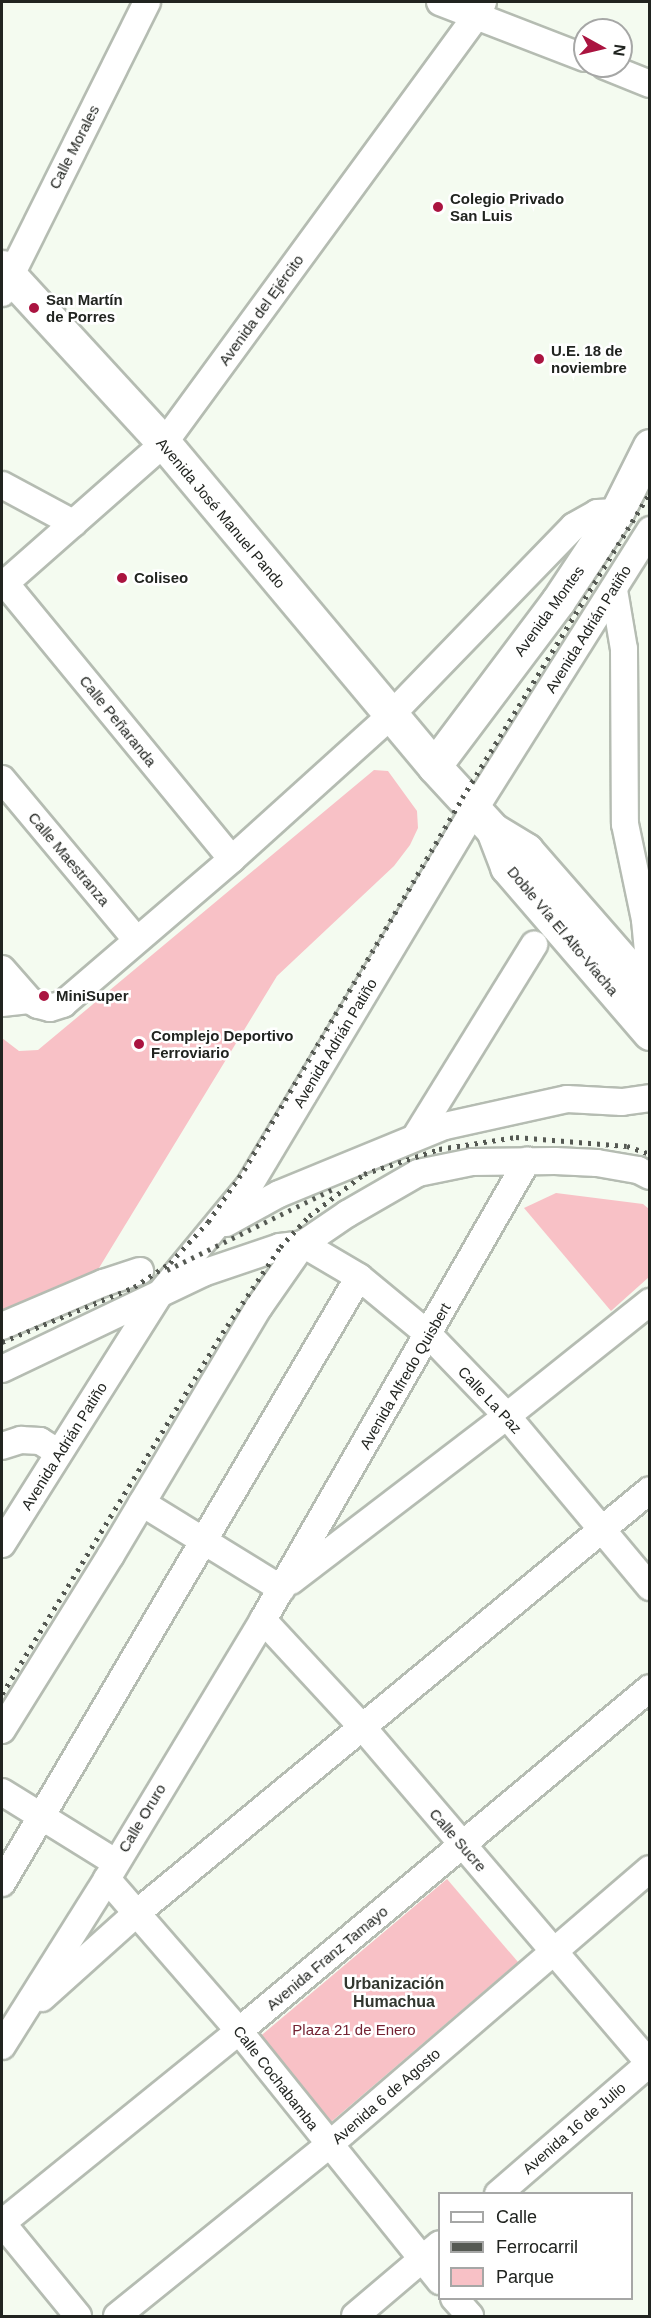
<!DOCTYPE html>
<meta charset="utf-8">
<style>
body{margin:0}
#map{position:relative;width:651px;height:2318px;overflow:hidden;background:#f4fbf0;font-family:Helvetica,sans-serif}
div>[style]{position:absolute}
.green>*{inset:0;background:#f8c1c6}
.roads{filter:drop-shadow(2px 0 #b5bcb2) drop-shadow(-2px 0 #b5bcb2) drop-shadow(0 2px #b5bcb2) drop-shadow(0 -2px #b5bcb2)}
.minor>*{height:26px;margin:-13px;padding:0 13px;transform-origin:13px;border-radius:13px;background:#fff}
.major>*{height:33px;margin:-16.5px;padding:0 16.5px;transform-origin:16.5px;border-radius:16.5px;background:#fff}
.highway>*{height:33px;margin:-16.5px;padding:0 16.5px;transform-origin:16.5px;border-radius:16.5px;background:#fff}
.rail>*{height:4.5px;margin-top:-2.25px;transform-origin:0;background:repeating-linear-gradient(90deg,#555953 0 3px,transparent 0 9px)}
.dots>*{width:16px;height:16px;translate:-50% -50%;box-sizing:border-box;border:3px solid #fff;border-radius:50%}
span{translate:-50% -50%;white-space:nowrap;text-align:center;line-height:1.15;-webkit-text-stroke:5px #fff;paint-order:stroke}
.street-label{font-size:15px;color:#212420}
.poi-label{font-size:15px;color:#212420;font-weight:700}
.left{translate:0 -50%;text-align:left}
.park-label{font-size:15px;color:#742333}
.neighbourhood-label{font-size:16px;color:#31362e;font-weight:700}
.frame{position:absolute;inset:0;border:3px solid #212420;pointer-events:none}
.legend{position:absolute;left:438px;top:2192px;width:195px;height:108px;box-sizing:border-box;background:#fff;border:2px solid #a6a7a6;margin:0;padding:8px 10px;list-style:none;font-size:18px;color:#212420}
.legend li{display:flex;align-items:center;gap:12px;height:30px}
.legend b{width:30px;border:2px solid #a6a7a6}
.north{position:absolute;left:573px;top:18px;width:60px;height:60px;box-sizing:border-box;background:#fff;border:2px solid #a6a7a6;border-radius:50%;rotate:98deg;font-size:16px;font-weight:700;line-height:24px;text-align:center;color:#212420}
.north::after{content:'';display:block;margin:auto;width:21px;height:27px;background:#aa1440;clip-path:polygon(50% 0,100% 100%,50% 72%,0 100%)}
</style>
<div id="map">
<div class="green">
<i style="clip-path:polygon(374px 770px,388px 771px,417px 811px,418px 828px,410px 845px,394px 866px,277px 976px,99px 1268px,86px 1280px,2px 1318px,2px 1038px,19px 1051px,38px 1050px)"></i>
<i style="clip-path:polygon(556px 1193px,643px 1204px,649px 1209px,649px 1277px,611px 1311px,524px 1208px)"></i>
<i style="clip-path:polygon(447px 1879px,518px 1962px,324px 2128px,251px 2044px)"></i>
</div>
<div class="roads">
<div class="minor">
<i style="left:440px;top:2px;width:155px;rotate:21.1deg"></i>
<i style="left:605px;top:66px;width:48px;rotate:21.8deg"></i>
<i style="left:2px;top:293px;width:325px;rotate:-63.5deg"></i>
<i style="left:2px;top:485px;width:81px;rotate:28.2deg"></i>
<i style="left:5px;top:583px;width:357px;rotate:50.6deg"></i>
<i style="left:2px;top:586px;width:216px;rotate:-41.4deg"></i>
<i style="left:164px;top:443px;width:530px;rotate:-53.82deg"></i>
<i style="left:477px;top:15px;width:14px;rotate:-65deg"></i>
<i style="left:614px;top:590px;width:60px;rotate:80.4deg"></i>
<i style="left:624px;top:649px;width:175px;rotate:89.7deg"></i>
<i style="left:625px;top:824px;width:98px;rotate:78.2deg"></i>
<i style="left:645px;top:920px;width:52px;rotate:84.5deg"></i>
<i style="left:2px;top:779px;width:209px;rotate:50.1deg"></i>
<i style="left:2px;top:969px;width:41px;rotate:48.9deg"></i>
<i style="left:29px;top:1000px;width:10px;rotate:29deg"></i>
<i style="left:38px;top:1005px;width:12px;rotate:14deg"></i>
<i style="left:50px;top:1008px;width:14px;rotate:-17deg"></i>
<i style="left:63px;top:1004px;width:223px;rotate:-40.6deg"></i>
<i style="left:232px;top:859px;width:213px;rotate:-42.1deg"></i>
<i style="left:390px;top:716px;width:264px;rotate:-45.9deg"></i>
<i style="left:574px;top:526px;width:26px;rotate:-29deg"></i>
<i style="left:597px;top:513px;width:20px;rotate:-3deg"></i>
<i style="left:2px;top:1003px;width:27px;rotate:-6deg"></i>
<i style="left:416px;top:1136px;width:225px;rotate:-58.3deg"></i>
<i style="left:226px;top:1223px;width:60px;rotate:-28.7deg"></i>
<i style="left:279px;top:1194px;width:179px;rotate:-22.3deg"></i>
<i style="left:445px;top:1126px;width:125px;rotate:-12.5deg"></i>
<i style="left:567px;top:1099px;width:55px;rotate:3.1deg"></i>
<i style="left:622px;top:1102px;width:28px;rotate:-8deg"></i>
<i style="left:2px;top:1326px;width:110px;rotate:-23.1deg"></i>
<i style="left:103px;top:1283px;width:39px;rotate:-18deg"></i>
<i style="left:2px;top:1369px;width:223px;rotate:-25.5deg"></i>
<i style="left:203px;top:1273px;width:81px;rotate:-18.7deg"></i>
<i style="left:280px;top:1247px;width:23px;rotate:-7deg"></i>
<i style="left:303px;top:1244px;width:65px;rotate:30.5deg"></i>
<i style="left:359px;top:1277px;width:91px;rotate:39.6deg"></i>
<i style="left:429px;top:1335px;width:112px;rotate:46.1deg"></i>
<i style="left:507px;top:1416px;width:223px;rotate:50.1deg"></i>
<i style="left:2px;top:1446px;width:20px;rotate:-18deg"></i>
<i style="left:21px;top:1440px;width:19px;rotate:3deg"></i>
<i style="left:40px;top:1441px;width:22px;rotate:32deg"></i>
<i style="left:142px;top:1503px;width:164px;rotate:31.6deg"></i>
<i style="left:2px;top:1544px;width:294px;rotate:-57.8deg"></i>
<i style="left:159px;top:1295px;width:141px;rotate:-50.5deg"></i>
<i style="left:249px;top:1186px;width:438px;rotate:-59.1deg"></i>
<i style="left:474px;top:810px;width:331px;rotate:-57.8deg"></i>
<i style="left:291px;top:1581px;width:272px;rotate:-37.4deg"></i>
<i style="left:507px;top:1416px;width:183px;rotate:-38.6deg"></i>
<i style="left:263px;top:1620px;width:149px;rotate:47.2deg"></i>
<i style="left:364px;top:1729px;width:440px;rotate:49.5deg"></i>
<i style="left:2px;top:1730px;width:206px;rotate:-58.1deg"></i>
<i style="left:111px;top:1555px;width:289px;rotate:-59.2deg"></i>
<i style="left:259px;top:1307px;width:77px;rotate:-55.1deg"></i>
<i style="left:303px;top:1244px;width:53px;rotate:-34.3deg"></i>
<i style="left:347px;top:1214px;width:82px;rotate:-30deg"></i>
<i style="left:418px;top:1173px;width:55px;rotate:-11.5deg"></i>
<i style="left:472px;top:1162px;width:83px;rotate:-0.7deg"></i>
<i style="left:555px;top:1161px;width:42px;rotate:2.7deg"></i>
<i style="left:597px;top:1163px;width:42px;rotate:9.7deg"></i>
<i style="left:638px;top:1170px;width:13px;rotate:27deg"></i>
<i style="left:2px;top:1792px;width:133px;rotate:31.8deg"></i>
<i style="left:107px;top:1879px;width:201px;rotate:49deg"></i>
<i style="left:239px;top:2031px;width:321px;rotate:51.2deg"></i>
<i style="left:2px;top:1883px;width:703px;rotate:-59.5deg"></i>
<i style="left:42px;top:1998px;width:129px;rotate:-41.9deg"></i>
<i style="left:138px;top:1912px;width:663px;rotate:-39.5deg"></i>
<i style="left:2px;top:2046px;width:197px;rotate:-57.8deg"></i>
<i style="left:107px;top:1879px;width:302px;rotate:-58.9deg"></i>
<i style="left:263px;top:1620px;width:530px;rotate:-60.09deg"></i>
<i style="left:498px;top:2194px;width:201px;rotate:-40.8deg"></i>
<i style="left:2px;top:2223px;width:305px;rotate:-39deg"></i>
<i style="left:239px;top:2031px;width:535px;rotate:-39.85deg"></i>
<i style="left:2px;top:2223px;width:120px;rotate:50.7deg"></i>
<i style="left:454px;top:2298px;width:24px;rotate:48deg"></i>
<i style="left:117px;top:2316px;width:272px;rotate:-38.9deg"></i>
<i style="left:329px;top:2145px;width:423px;rotate:-40.7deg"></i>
<i style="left:355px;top:2316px;width:111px;rotate:-40.3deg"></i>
</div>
<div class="major">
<i style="left:2px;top:267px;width:239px;rotate:47.4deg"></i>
<i style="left:164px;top:443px;width:421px;rotate:50.1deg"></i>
</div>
<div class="highway">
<i style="left:650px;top:446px;width:74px;rotate:116.6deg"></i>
<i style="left:617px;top:512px;width:107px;rotate:123.5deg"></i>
<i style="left:558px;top:601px;width:206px;rotate:126.9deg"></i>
<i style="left:434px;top:766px;width:87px;rotate:47.3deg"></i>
<i style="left:493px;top:830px;width:39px;rotate:31deg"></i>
<i style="left:526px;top:850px;width:189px;rotate:48.9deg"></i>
<i style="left:493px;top:830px;width:40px;rotate:69deg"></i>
<i style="left:507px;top:867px;width:219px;rotate:49.3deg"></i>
</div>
</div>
<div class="rail">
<i style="left:167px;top:1270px;width:189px;rotate:-26deg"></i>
<i style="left:2px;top:1342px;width:143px;rotate:-22.6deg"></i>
<i style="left:134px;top:1287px;width:43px;rotate:-33.7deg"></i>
<i style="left:170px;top:1263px;width:56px;rotate:-47.2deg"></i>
<i style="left:208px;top:1222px;width:63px;rotate:-55.3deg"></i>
<i style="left:244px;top:1170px;width:431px;rotate:-59.6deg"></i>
<i style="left:462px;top:798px;width:359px;rotate:-58.4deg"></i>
<i style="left:2px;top:1694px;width:431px;rotate:-58.6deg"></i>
<i style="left:227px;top:1326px;width:95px;rotate:-56.1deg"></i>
<i style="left:280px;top:1247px;width:42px;rotate:-46.9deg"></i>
<i style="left:309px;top:1216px;width:69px;rotate:-37.4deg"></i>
<i style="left:364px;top:1174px;width:79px;rotate:-18.4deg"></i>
<i style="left:439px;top:1149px;width:78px;rotate:-8.9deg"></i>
<i style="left:516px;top:1137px;width:111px;rotate:4.6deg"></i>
<i style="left:627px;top:1146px;width:24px;rotate:19deg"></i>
</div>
<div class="dots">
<i style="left:438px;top:207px;background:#aa1440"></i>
<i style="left:34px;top:308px;background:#aa1440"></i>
<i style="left:539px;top:359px;background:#aa1440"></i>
<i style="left:122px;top:578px;background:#aa1440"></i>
<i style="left:44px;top:996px;background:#aa1440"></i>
<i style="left:139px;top:1044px;background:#aa1440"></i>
</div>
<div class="street-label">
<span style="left:74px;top:147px;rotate:-63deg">Calle Morales</span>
<span style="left:261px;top:310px;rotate:-54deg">Avenida del Ejército</span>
<span style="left:221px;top:513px;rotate:50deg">Avenida José Manuel Pando</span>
<span style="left:549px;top:611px;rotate:-54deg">Avenida Montes</span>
<span style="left:588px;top:629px;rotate:-58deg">Avenida Adrián Patiño</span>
<span style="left:118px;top:721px;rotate:51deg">Calle Peñaranda</span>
<span style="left:69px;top:859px;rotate:50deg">Calle Maestranza</span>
<span style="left:563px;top:931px;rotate:50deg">Doble Vía El Alto-Viacha</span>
<span style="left:335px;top:1043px;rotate:-59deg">Avenida Adrián Patiño</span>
<span style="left:405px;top:1376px;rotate:-60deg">Avenida Alfredo Quisbert</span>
<span style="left:490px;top:1400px;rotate:47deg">Calle La Paz</span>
<span style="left:64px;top:1446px;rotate:-58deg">Avenida Adrián Patiño</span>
<span style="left:142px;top:1818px;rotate:-59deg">Calle Oruro</span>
<span style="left:458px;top:1840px;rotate:49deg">Calle Sucre</span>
<span style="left:327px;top:1958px;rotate:-40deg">Avenida Franz Tamayo</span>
<span style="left:276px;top:2078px;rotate:52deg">Calle Cochabamba</span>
<span style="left:386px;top:2096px;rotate:-41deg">Avenida 6 de Agosto</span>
<span style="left:574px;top:2128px;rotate:-41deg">Avenida 16 de Julio</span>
</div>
<div class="poi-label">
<span class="left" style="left:450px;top:207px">Colegio Privado<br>San Luis</span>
<span class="left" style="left:46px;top:308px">San Martín<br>de Porres</span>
<span class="left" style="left:551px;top:359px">U.E. 18 de<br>noviembre</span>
<span class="left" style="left:134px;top:578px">Coliseo</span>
<span class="left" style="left:56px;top:996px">MiniSuper</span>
<span class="left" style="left:151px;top:1044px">Complejo Deportivo<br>Ferroviario</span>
</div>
<div class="park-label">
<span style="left:354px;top:2030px">Plaza 21 de Enero</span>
</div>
<div class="neighbourhood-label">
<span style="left:394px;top:1993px">Urbanización<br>Humachua</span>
</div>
<div class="frame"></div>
<ul class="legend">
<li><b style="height:8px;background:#fff"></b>Calle</li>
<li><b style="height:8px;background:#555953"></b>Ferrocarril</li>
<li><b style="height:16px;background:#f8c1c6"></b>Parque</li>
</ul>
<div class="north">N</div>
</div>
